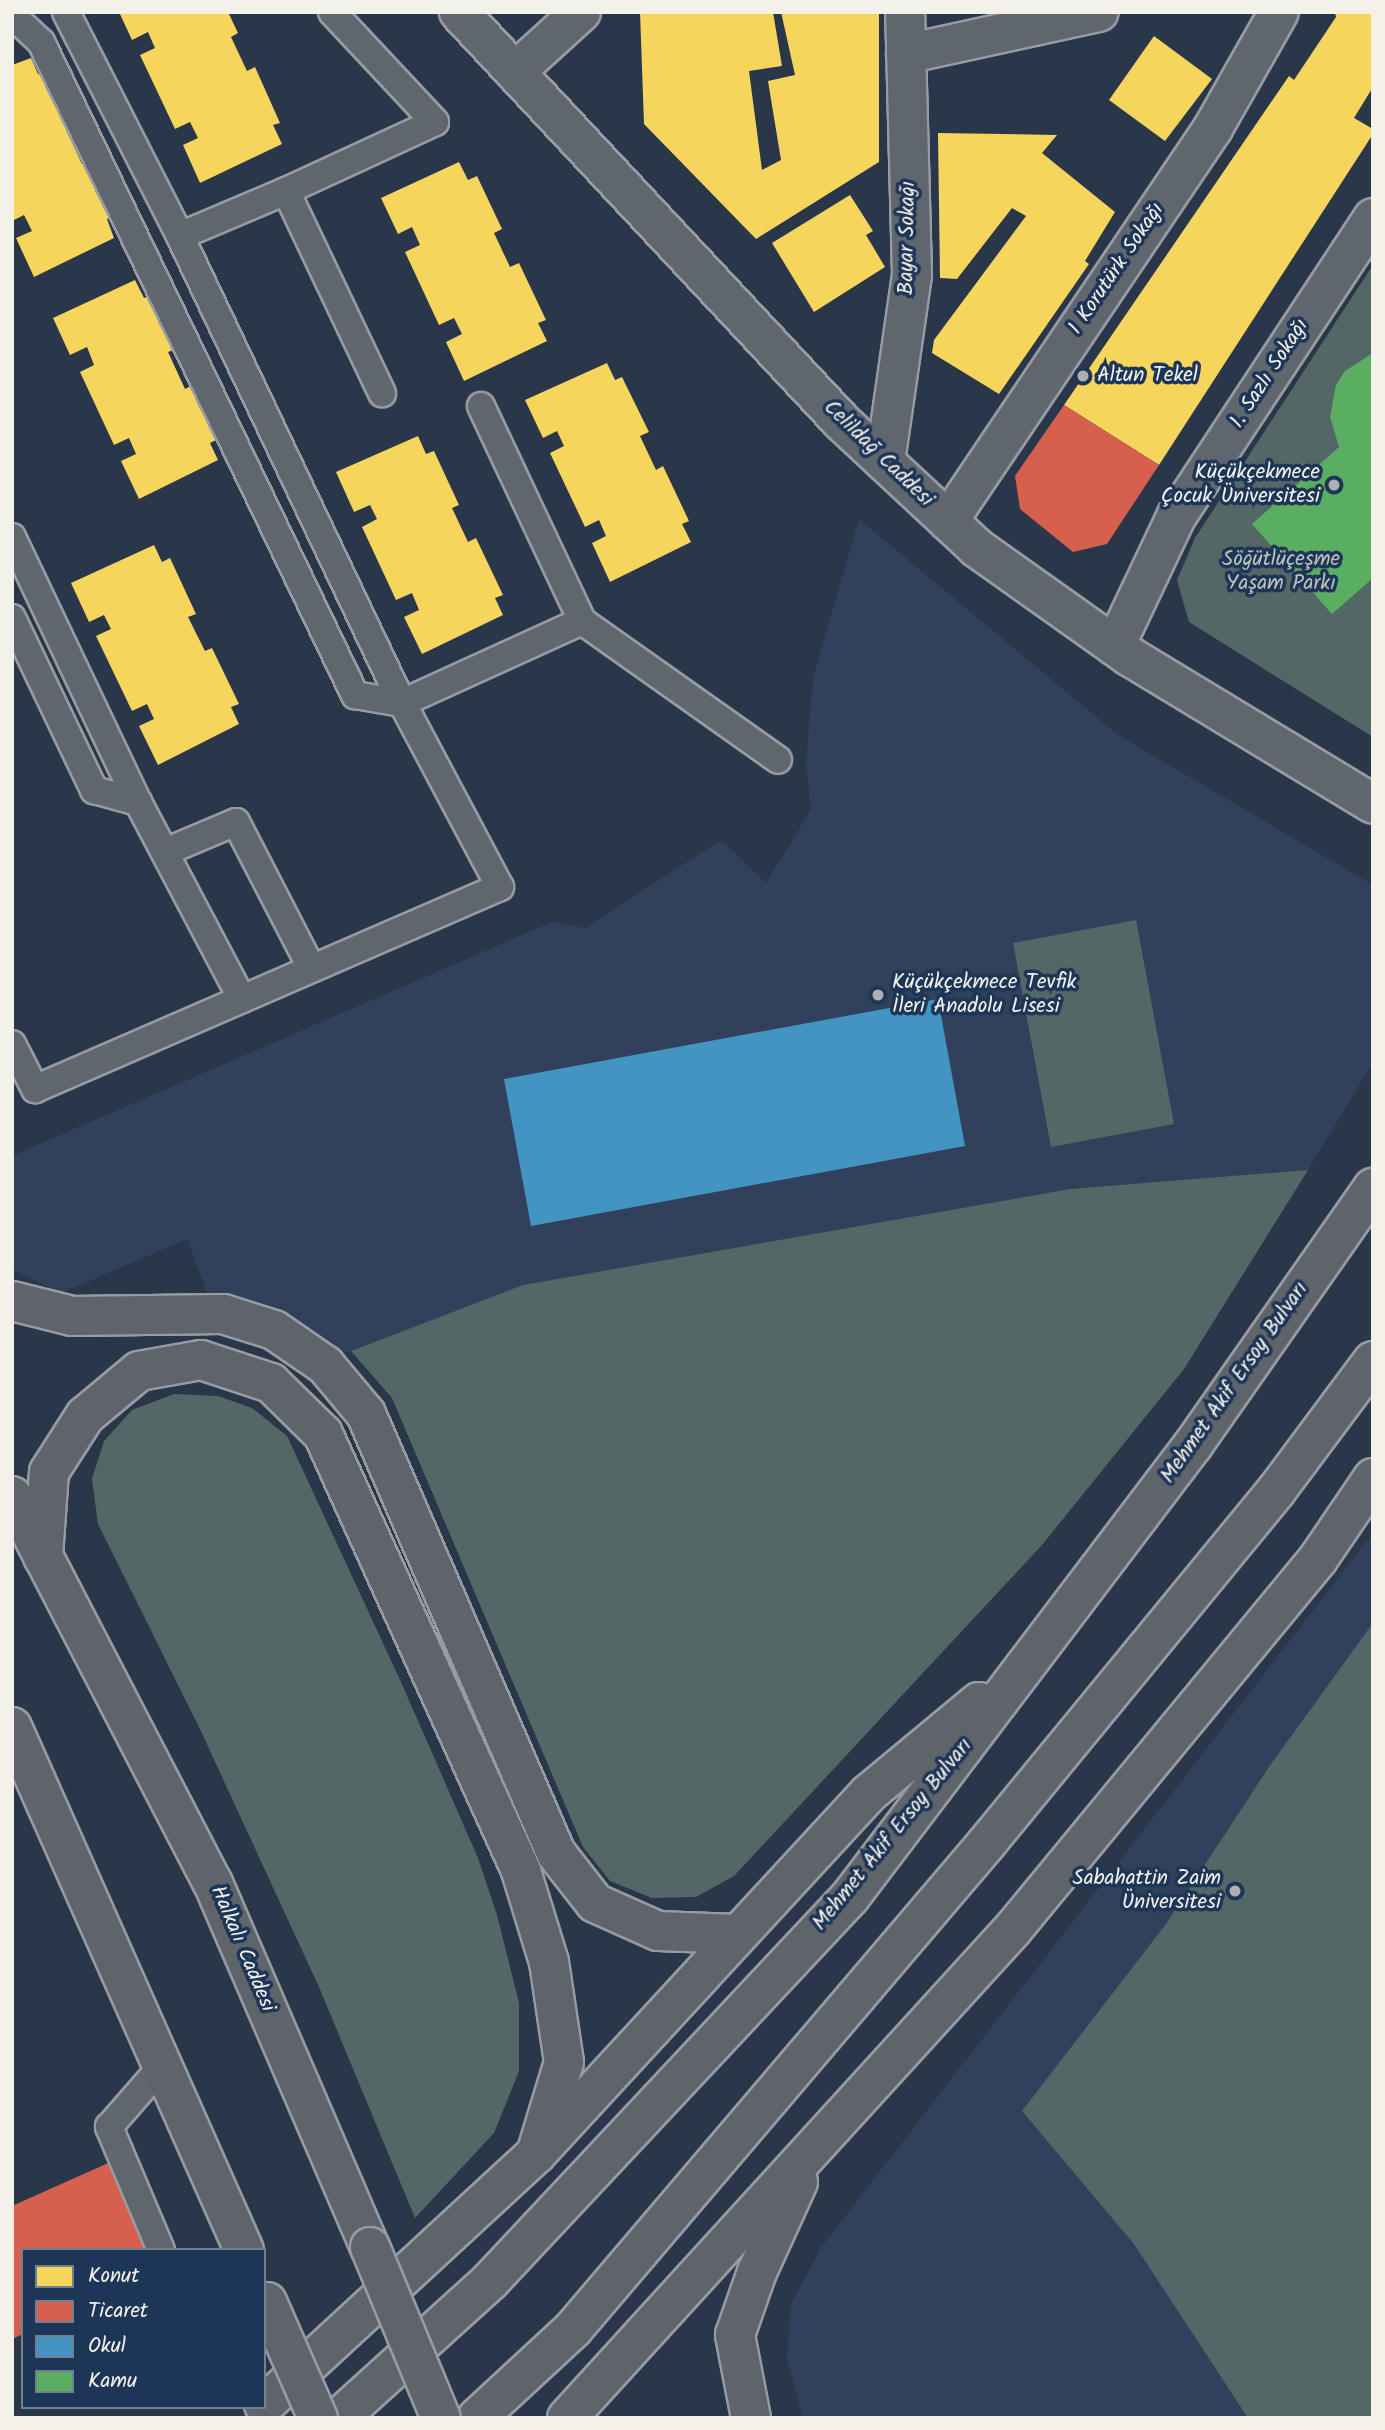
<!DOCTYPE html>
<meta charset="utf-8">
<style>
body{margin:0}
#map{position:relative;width:1385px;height:2430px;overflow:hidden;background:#2a374a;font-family:Kalam,sans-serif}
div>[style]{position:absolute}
.built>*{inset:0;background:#31415c}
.green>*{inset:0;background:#546767}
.homes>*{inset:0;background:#f6d55c}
.shops>*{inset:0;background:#d6604d}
.schools>*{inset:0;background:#4393c3}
.public>*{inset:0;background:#5aae61}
.roads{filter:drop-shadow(2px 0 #979ca3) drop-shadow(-2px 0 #979ca3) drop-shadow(0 2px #979ca3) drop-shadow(0 -2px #979ca3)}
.service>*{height:26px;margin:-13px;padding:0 13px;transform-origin:13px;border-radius:13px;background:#60666e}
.minor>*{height:38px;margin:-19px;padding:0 19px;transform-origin:19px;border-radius:19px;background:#60666e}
.tertiary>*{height:38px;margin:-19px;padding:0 19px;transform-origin:19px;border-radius:19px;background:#60666e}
.primary>*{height:38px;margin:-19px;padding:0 19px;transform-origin:19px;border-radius:19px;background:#5e646a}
.bridges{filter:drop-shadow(2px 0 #979ca3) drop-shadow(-2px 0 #979ca3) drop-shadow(0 2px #979ca3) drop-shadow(0 -2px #979ca3)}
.primary-bridge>*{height:38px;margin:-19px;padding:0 19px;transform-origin:19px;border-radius:19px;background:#5e646a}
.dots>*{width:19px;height:19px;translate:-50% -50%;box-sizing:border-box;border:4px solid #1d3557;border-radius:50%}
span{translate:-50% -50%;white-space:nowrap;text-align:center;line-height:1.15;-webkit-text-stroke:7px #1d3557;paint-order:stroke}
.street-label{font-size:21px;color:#f4f1e8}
.poi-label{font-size:21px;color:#f4f1e8}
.left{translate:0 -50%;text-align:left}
.right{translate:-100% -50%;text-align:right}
.park-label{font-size:21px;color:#bec4bc}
.frame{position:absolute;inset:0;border:14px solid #f4f1e8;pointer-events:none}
.legend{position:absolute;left:21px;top:2248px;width:245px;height:161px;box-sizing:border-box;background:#1d3557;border:2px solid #738091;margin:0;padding:9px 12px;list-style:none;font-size:21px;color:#f4f1e8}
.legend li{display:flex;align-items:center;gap:14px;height:35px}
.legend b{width:35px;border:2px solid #738091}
</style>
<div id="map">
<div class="built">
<i style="clip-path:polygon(859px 519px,1118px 735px,1373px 885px,1373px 1062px,1308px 1170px,1070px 1189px,523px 1285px,334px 1357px,229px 1297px,208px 1294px,187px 1239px,61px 1293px,12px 1269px,12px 1156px,552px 922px,585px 928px,721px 840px,766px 883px,811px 810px,806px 764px,813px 678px)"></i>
<i style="clip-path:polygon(1373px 1533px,1373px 2418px,803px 2418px,787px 2359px,791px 2305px,820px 2249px)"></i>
</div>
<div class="green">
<i style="clip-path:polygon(1373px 265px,1373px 737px,1189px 622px,1177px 580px,1195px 538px)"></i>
<i style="clip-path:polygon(1136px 920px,1174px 1124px,1051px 1147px,1013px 943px)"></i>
<i style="clip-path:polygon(1308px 1170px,1184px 1369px,1042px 1545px,734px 1876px,696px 1897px,652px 1898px,610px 1881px,583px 1847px,392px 1398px,351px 1351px,523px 1285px,1070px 1189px)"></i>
<i style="clip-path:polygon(174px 1394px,218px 1396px,252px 1408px,287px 1436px,401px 1682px,478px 1858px,497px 1915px,519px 2003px,519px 2071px,494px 2133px,415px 2218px,319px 1987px,199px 1727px,98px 1524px,92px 1479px,104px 1441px,132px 1410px)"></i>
<i style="clip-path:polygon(1373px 1623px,1373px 2418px,1248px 2418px,1134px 2244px,1022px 2111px,1166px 1924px,1269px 1767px)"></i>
</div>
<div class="homes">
<i style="clip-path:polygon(119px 12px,228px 12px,238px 33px,231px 37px,247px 71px,255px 67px,280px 123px,273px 125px,282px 144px,200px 183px,183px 145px,198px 138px,190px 122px,175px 129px,140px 55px,155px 48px,148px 32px,132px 40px)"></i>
<i style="clip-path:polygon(640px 12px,773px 12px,782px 66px,749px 71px,762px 170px,781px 160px,768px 81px,795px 75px,781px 12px,879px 12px,879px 162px,756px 239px,644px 124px)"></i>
<i style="clip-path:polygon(1335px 12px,1373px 12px,1373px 87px,1354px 118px,1373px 129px,1373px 134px,1159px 465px,1064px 405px,1289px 76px,1294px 80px,1336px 17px)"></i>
<i style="clip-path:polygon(1154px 36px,1212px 79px,1165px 141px,1109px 100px)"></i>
<i style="clip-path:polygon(31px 58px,38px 74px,47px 71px,73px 127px,66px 130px,82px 164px,88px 161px,114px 216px,107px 219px,114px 238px,34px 277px,16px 238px,32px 231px,24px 215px,12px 221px,12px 65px)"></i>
<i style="clip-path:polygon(938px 133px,1057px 135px,1042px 153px,1115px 212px,1085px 261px,1089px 264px,999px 394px,932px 353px,934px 340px,1026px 216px,1012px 208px,957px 279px,940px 278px)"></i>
<i style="clip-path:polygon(459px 162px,468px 180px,477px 176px,502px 229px,494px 233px,510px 267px,519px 263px,546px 320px,538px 323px,547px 341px,464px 381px,446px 342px,462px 334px,454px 318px,439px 325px,405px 252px,420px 245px,412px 227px,398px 234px,381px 198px)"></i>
<i style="clip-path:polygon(850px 195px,873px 231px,866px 235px,885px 267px,814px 312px,772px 243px)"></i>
<i style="clip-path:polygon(135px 280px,144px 298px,151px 295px,176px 349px,168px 352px,185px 389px,193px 385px,218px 439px,210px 443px,218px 460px,139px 499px,121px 461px,136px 454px,129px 438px,114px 445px,80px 372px,94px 365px,87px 347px,70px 355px,53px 318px)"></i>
<i style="clip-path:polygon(607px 363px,615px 380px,622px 377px,649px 432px,640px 436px,656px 470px,663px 466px,689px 521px,682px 524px,691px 542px,610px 582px,592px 543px,606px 536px,599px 520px,585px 527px,550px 453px,564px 446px,557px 431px,543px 438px,525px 400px)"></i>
<i style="clip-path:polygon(418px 436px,426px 454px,434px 451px,459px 505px,452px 508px,468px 542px,476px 538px,503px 595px,495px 598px,503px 615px,422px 654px,404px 617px,419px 610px,412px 593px,396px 600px,362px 527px,377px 519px,370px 505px,354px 512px,336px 472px)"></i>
<i style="clip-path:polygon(154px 545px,162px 562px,170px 558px,196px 614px,188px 617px,205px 651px,212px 648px,239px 704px,231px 707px,239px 724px,158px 765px,139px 726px,154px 719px,147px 704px,132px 711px,96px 636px,111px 629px,104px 615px,89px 622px,71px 583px)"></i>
</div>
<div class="shops">
<i style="clip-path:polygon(1064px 405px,1159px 465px,1107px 544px,1073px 552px,1020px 509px,1015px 476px)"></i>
<i style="clip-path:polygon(115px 2160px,154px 2250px,23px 2250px,23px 2334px,12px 2339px,12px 2206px)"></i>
</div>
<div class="schools">
<i style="clip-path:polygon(938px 999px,965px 1146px,531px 1226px,504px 1079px)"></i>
</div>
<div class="public">
<i style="clip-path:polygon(1373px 353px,1373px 578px,1332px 614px,1252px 524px,1339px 447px,1330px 417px,1336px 385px,1345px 371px)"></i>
</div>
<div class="roads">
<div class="service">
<i style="left:12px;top:15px;width:40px;rotate:43deg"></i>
<i style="left:41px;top:42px;width:725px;rotate:64.32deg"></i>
<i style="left:355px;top:695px;width:48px;rotate:9.7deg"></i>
<i style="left:402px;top:703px;width:198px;rotate:-24.5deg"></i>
<i style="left:286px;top:191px;width:164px;rotate:-24.8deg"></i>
<i style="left:435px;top:122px;width:151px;rotate:-133.1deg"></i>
<i style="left:180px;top:236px;width:115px;rotate:-23deg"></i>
<i style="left:286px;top:191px;width:224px;rotate:64.6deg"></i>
<i style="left:481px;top:406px;width:238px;rotate:64.8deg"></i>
<i style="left:582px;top:621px;width:240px;rotate:35.3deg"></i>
<i style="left:12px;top:537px;width:293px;rotate:64.6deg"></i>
<i style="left:138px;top:802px;width:223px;rotate:62.2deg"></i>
<i style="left:12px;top:618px;width:191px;rotate:64.5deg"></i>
<i style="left:94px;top:790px;width:46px;rotate:15.3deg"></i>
<i style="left:165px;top:852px;width:77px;rotate:-22.9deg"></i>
<i style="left:236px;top:822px;width:165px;rotate:62.7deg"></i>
<i style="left:12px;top:1044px;width:51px;rotate:62.9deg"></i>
<i style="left:35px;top:1089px;width:507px;rotate:-23.48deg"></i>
<i style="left:500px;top:887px;width:208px;rotate:-118deg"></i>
<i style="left:402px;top:703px;width:517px;rotate:-115.43deg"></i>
<i style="left:180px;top:236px;width:251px;rotate:-117deg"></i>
<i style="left:161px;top:2250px;width:134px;rotate:-112.9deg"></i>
<i style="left:109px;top:2127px;width:84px;rotate:-48.9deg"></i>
</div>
<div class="minor">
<i style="left:906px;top:54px;width:197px;rotate:-12.3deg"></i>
<i style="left:515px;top:72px;width:89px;rotate:-42.3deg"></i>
<i style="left:885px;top:462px;width:189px;rotate:-81.8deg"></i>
<i style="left:912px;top:275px;width:263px;rotate:-91.5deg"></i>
<i style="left:948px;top:521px;width:474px;rotate:-56deg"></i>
<i style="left:1213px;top:128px;width:133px;rotate:-60.4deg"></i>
<i style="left:1115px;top:646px;width:143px;rotate:-64.7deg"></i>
<i style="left:1176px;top:517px;width:358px;rotate:-56.6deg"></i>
</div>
<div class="tertiary">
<i style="left:459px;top:12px;width:560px;rotate:46.95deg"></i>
<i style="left:841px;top:421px;width:186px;rotate:43deg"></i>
<i style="left:977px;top:548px;width:186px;rotate:35.4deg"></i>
<i style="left:1129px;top:656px;width:285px;rotate:31.2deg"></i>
</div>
<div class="primary">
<i style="left:12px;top:1301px;width:62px;rotate:14deg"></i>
<i style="left:72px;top:1316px;width:151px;rotate:-0.8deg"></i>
<i style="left:223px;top:1314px;width:53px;rotate:17.4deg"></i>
<i style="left:274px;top:1330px;width:62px;rotate:34.5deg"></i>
<i style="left:325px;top:1365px;width:64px;rotate:50.1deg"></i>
<i style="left:366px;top:1414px;width:478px;rotate:66.6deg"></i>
<i style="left:556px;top:1853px;width:63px;rotate:52deg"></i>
<i style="left:595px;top:1903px;width:69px;rotate:24deg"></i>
<i style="left:658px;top:1931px;width:80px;rotate:2.1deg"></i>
<i style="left:12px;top:1496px;width:436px;rotate:62.6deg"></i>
<i style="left:213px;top:1883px;width:396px;rotate:66.7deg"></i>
<i style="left:43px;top:1557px;width:85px;rotate:-86deg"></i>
<i style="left:49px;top:1472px;width:67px;rotate:-57.3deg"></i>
<i style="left:85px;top:1416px;width:70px;rotate:-39.8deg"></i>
<i style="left:139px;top:1371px;width:63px;rotate:-10.1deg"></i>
<i style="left:201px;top:1360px;width:74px;rotate:18.2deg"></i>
<i style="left:271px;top:1383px;width:73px;rotate:44.4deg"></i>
<i style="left:323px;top:1434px;width:480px;rotate:65.6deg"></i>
<i style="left:521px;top:1871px;width:95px;rotate:72.9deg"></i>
<i style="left:549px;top:1962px;width:101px;rotate:81.5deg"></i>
<i style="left:564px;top:2062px;width:96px;rotate:106.9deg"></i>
<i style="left:12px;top:1727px;width:572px;rotate:66.08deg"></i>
<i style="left:264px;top:2405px;width:370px;rotate:-42.7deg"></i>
<i style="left:536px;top:2154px;width:490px;rotate:-47.3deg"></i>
<i style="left:868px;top:1794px;width:144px;rotate:-39.7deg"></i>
<i style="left:339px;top:2418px;width:204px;rotate:-42.2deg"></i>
<i style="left:490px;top:2281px;width:526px;rotate:-46.85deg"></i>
<i style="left:850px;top:1897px;width:567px;rotate:-52.81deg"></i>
<i style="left:1193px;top:1445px;width:314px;rotate:-55deg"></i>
<i style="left:477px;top:2418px;width:131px;rotate:-42.8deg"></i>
<i style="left:573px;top:2329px;width:637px;rotate:-49.58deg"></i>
<i style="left:986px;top:1844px;width:457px;rotate:-50.6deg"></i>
<i style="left:1276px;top:1491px;width:162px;rotate:-53.3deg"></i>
<i style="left:567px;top:2418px;width:662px;rotate:-47.63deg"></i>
<i style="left:1013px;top:1929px;width:480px;rotate:-50.5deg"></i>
<i style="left:1318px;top:1559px;width:98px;rotate:-55.8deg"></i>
<i style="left:751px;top:2418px;width:85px;rotate:-100.9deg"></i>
<i style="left:735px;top:2335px;width:67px;rotate:-70.8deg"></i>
<i style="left:757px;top:2272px;width:99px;rotate:-65.5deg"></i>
</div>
</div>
<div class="bridges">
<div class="primary-bridge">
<i style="left:370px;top:2247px;width:185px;rotate:67.5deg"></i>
<i style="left:267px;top:2302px;width:127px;rotate:66.3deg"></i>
</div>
</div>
<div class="dots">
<i style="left:1083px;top:376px;background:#adb0b1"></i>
<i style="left:1334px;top:485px;background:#adb0b1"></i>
<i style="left:878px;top:995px;background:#adb0b1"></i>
<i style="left:1235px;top:1891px;background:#adb0b1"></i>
</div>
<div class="street-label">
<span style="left:908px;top:238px;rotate:-89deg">Bayar Sokağı</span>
<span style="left:1117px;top:269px;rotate:-56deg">1 Korutürk Sokağı</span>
<span style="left:1270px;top:374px;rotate:-57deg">1. Sazlı Sokağı</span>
<span style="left:878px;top:454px;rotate:44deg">Celildağ Caddesi</span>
<span style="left:1235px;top:1383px;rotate:-55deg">Mehmet Akif Ersoy Bulvarı</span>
<span style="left:893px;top:1835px;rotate:-51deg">Mehmet Akif Ersoy Bulvarı</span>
<span style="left:242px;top:1949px;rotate:67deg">Halkalı Caddesi</span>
</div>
<div class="poi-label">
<span class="left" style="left:1097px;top:376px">Altun Tekel</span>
<span class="right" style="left:1320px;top:485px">Küçükçekmece<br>Çocuk Üniversitesi</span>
<span class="left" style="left:892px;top:995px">Küçükçekmece Tevfik<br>İleri Anadolu Lisesi</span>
<span class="right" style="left:1221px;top:1891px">Sabahattin Zaim<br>Üniversitesi</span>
</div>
<div class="park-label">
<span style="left:1281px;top:572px">Söğütlüçeşme<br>Yaşam Parkı</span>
</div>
<div class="frame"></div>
<ul class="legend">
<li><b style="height:19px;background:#f6d55c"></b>Konut</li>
<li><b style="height:19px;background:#d6604d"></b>Ticaret</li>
<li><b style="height:19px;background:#4393c3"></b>Okul</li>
<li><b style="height:19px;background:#5aae61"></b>Kamu</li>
</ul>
</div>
